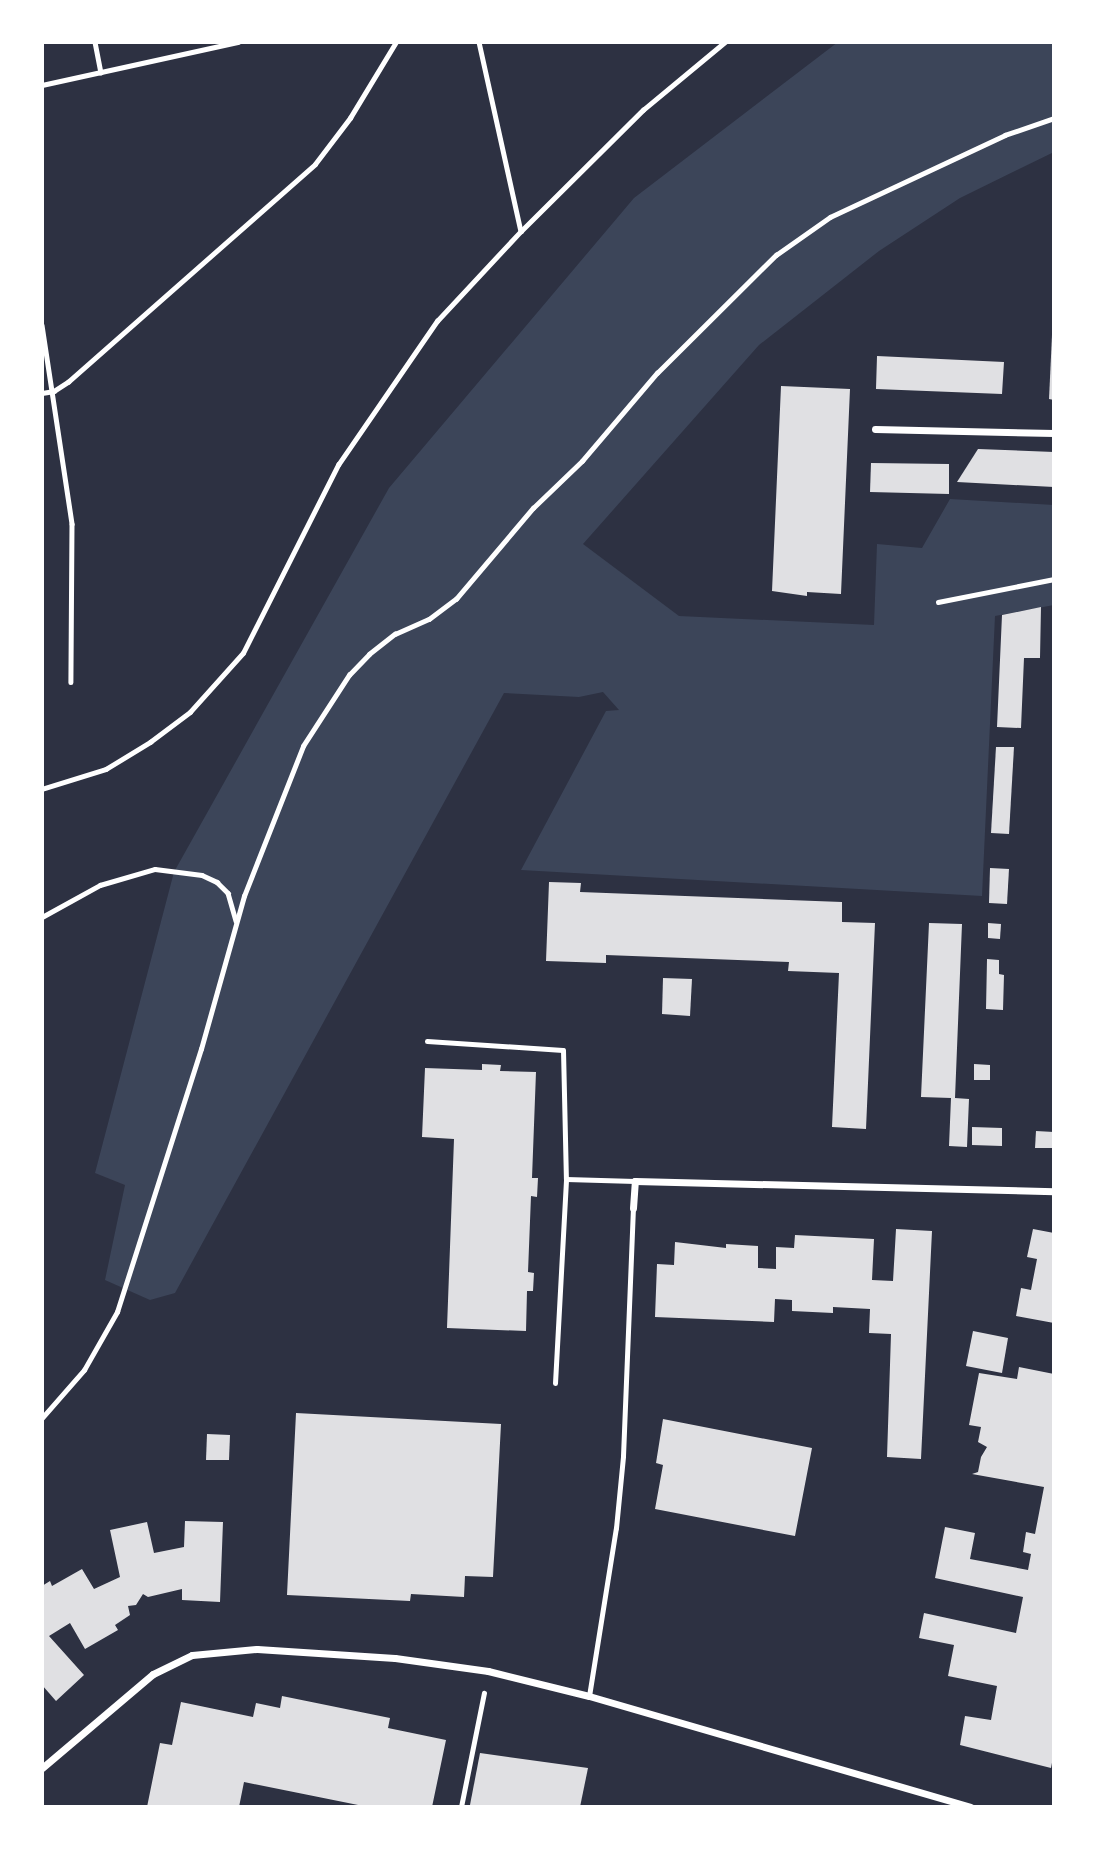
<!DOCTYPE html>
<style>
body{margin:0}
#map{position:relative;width:1096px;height:1849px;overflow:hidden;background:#2d3142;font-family:"IBM Plex Sans",sans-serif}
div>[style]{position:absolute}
.green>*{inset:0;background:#3c4559}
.building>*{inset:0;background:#e0e0e3}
.path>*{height:4.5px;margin:-2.25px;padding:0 2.25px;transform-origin:2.25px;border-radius:2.25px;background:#fff}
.service>*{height:5px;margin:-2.5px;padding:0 2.5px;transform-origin:2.5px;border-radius:2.5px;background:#fff}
.minor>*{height:7px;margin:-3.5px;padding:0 3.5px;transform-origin:3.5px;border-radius:3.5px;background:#fff}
span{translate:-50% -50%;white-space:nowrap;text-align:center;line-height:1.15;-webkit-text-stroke:7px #fff;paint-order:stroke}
.frame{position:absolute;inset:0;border:44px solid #fff;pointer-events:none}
</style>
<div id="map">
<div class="green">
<i style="clip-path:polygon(838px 42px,1054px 42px,1054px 152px,960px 198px,879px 251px,759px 345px,583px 544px,679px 616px,874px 625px,877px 544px,922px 548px,950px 499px,1054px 505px,1054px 605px,995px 616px,982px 896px,521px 870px,606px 711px,619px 710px,603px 692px,579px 697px,504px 693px,175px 1293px,150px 1300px,105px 1280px,125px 1185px,95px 1173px,174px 872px,389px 488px,634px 198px)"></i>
</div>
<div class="building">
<i style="clip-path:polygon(1052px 335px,1054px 335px,1054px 400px,1049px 399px)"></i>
<i style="clip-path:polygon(877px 356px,1004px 362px,1002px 394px,876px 389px)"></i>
<i style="clip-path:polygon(781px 386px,850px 389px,841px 594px,807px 592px,807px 596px,772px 591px)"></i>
<i style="clip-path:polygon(978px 449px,1054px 452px,1054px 487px,957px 482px)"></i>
<i style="clip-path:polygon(871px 463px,949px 464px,949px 494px,870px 492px)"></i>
<i style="clip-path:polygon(1041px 607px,1040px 658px,1024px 658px,1021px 728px,997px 727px,1002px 615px)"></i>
<i style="clip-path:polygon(996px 747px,1014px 747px,1009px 834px,991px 833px)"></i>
<i style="clip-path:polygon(990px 868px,1009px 869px,1007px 904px,989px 903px)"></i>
<i style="clip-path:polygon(549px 882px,581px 883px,580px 892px,842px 902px,842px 922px,875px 923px,866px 1129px,832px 1127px,839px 973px,788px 971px,789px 962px,606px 955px,606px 963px,546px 961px)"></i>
<i style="clip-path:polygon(929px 923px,962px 924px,955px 1098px,969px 1099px,967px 1147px,949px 1146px,951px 1098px,921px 1097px)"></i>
<i style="clip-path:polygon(988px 923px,1001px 924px,1000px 939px,988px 938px)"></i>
<i style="clip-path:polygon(987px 959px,999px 960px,999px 974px,1004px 975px,1003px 1010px,986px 1009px)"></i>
<i style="clip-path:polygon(663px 978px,692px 979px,690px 1016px,662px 1014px)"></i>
<i style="clip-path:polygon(482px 1064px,501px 1065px,500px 1071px,536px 1072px,532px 1178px,538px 1178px,537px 1197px,531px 1196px,528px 1272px,534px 1273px,533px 1291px,527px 1291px,526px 1331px,447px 1328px,454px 1139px,422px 1137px,425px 1068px,482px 1070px)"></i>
<i style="clip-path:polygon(974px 1064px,990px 1065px,990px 1080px,974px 1080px)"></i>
<i style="clip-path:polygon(972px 1127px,1002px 1128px,1002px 1146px,972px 1145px)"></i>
<i style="clip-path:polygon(1036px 1131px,1054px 1132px,1054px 1148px,1035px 1148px)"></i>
<i style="clip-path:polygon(896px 1229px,932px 1231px,921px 1459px,887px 1457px,891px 1334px,869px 1333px,870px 1309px,833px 1307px,833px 1313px,792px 1311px,792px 1300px,775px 1299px,774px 1322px,655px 1317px,657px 1264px,674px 1265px,675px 1242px,726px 1248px,726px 1244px,758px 1246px,758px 1268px,776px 1269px,776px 1247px,794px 1248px,795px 1235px,874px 1239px,872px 1280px,893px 1281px)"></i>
<i style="clip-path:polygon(1033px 1229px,1054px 1233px,1054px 1323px,1016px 1316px,1021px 1288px,1031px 1290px,1037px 1259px,1027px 1257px)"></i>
<i style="clip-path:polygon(973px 1331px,1008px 1338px,1002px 1373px,966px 1366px)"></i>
<i style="clip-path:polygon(1019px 1367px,1054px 1374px,1054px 1752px,1051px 1768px,960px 1745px,965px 1716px,991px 1720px,997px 1686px,948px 1676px,954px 1645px,919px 1638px,924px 1613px,1016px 1633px,1023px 1597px,935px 1578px,945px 1527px,975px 1533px,970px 1559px,1028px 1570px,1031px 1554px,1023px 1552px,1026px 1532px,1035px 1534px,1044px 1487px,972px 1474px,978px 1472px,981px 1457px,987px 1447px,978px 1442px,981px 1427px,969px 1425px,979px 1373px,1017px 1379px)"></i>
<i style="clip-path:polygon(296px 1413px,501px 1424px,493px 1577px,465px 1576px,464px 1597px,411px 1594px,410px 1601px,287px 1595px)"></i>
<i style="clip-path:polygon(663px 1419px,812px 1448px,795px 1536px,655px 1509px,663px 1465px,656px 1463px)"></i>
<i style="clip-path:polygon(207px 1434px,230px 1435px,229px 1460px,206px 1460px)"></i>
<i style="clip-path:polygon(185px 1521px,223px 1522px,220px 1602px,182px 1600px,182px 1589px,148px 1597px,143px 1594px,136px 1605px,128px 1606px,130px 1615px,115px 1625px,118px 1630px,85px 1649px,70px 1623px,49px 1636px,84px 1675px,56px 1701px,42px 1685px,42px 1586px,50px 1581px,52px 1586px,82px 1569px,94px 1589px,120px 1577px,110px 1530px,147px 1522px,154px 1553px,184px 1547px)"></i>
<i style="clip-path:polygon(282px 1696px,390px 1718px,388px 1728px,446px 1740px,432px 1807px,368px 1807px,244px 1782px,239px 1807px,147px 1807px,160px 1743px,172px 1745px,181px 1702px,253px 1717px,256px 1703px,280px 1708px)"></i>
<i style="clip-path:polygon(480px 1753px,588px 1768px,580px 1807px,470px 1805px)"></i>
</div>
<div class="path">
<i style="left:95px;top:42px;width:31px;rotate:79deg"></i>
<i style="left:479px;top:42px;width:194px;rotate:77.5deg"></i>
<i style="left:42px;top:85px;width:201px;rotate:-12.4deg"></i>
<i style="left:42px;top:325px;width:201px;rotate:81.4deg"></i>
<i style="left:72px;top:524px;width:158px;rotate:90.4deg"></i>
<i style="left:42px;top:393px;width:12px;rotate:-9deg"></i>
<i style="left:54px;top:391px;width:17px;rotate:-33deg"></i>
<i style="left:68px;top:382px;width:329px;rotate:-41.4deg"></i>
<i style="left:315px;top:164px;width:58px;rotate:-52.7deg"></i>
<i style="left:350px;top:118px;width:89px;rotate:-58.8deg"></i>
<i style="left:938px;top:602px;width:118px;rotate:-11.2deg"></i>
<i style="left:42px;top:789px;width:67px;rotate:-17.4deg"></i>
<i style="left:106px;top:769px;width:52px;rotate:-31.5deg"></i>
<i style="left:150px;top:742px;width:50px;rotate:-36.9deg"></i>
<i style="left:190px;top:712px;width:79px;rotate:-48.1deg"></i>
<i style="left:243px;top:653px;width:211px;rotate:-63.2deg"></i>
<i style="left:338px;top:465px;width:175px;rotate:-55.5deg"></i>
<i style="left:437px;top:321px;width:123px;rotate:-47deg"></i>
<i style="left:521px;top:231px;width:172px;rotate:-44.8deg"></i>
<i style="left:643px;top:110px;width:107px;rotate:-39.7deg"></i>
<i style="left:42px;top:917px;width:66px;rotate:-28.9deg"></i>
<i style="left:100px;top:885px;width:57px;rotate:-16.2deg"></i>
<i style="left:155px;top:869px;width:47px;rotate:7.3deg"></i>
<i style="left:202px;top:875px;width:17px;rotate:25deg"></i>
<i style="left:217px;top:882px;width:16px;rotate:45deg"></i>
<i style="left:228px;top:893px;width:29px;rotate:74deg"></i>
<i style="left:42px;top:1418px;width:64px;rotate:-48.8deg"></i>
<i style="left:84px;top:1370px;width:67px;rotate:-60.4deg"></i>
<i style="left:117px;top:1312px;width:276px;rotate:-72.3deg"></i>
<i style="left:201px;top:1049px;width:159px;rotate:-74.3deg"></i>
<i style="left:244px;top:896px;width:161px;rotate:-68.5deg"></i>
<i style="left:303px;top:746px;width:85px;rotate:-57.1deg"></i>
<i style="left:349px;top:675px;width:29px;rotate:-46deg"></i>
<i style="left:369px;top:654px;width:33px;rotate:-38deg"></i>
<i style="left:395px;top:634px;width:37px;rotate:-24deg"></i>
<i style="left:429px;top:619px;width:34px;rotate:-37deg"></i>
<i style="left:456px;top:599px;width:119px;rotate:-49.8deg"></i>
<i style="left:533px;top:508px;width:68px;rotate:-43.8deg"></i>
<i style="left:582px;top:461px;width:116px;rotate:-49.6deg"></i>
<i style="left:657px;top:373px;width:168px;rotate:-44.8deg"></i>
<i style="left:776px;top:255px;width:66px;rotate:-35.1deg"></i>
<i style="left:830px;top:217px;width:193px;rotate:-25.1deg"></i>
<i style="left:1005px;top:135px;width:52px;rotate:-19.1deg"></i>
<i style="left:461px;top:1807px;width:116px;rotate:-78.6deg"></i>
</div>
<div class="service">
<i style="left:427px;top:1041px;width:136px;rotate:3.8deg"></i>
<i style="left:563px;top:1050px;width:129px;rotate:88.7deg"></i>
<i style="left:566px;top:1179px;width:69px;rotate:1.7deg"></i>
<i style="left:555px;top:1383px;width:204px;rotate:-86.9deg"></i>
<i style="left:589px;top:1696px;width:170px;rotate:-80.9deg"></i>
<i style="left:616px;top:1528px;width:72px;rotate:-84.4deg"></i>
<i style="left:623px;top:1456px;width:248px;rotate:-87.7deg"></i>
</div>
<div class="minor">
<i style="left:875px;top:429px;width:179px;rotate:1.3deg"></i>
<i style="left:633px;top:1208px;width:27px;rotate:-86deg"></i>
<i style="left:635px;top:1181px;width:419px;rotate:1.4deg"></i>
<i style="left:42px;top:1768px;width:145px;rotate:-40.3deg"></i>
<i style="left:153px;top:1674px;width:43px;rotate:-26deg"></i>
<i style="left:192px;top:1655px;width:65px;rotate:-5.3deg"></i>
<i style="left:257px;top:1649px;width:138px;rotate:3.7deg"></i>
<i style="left:395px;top:1658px;width:94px;rotate:8deg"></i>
<i style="left:488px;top:1671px;width:104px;rotate:13.9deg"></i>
<i style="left:589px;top:1696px;width:397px;rotate:16.2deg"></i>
</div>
<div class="frame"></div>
</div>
